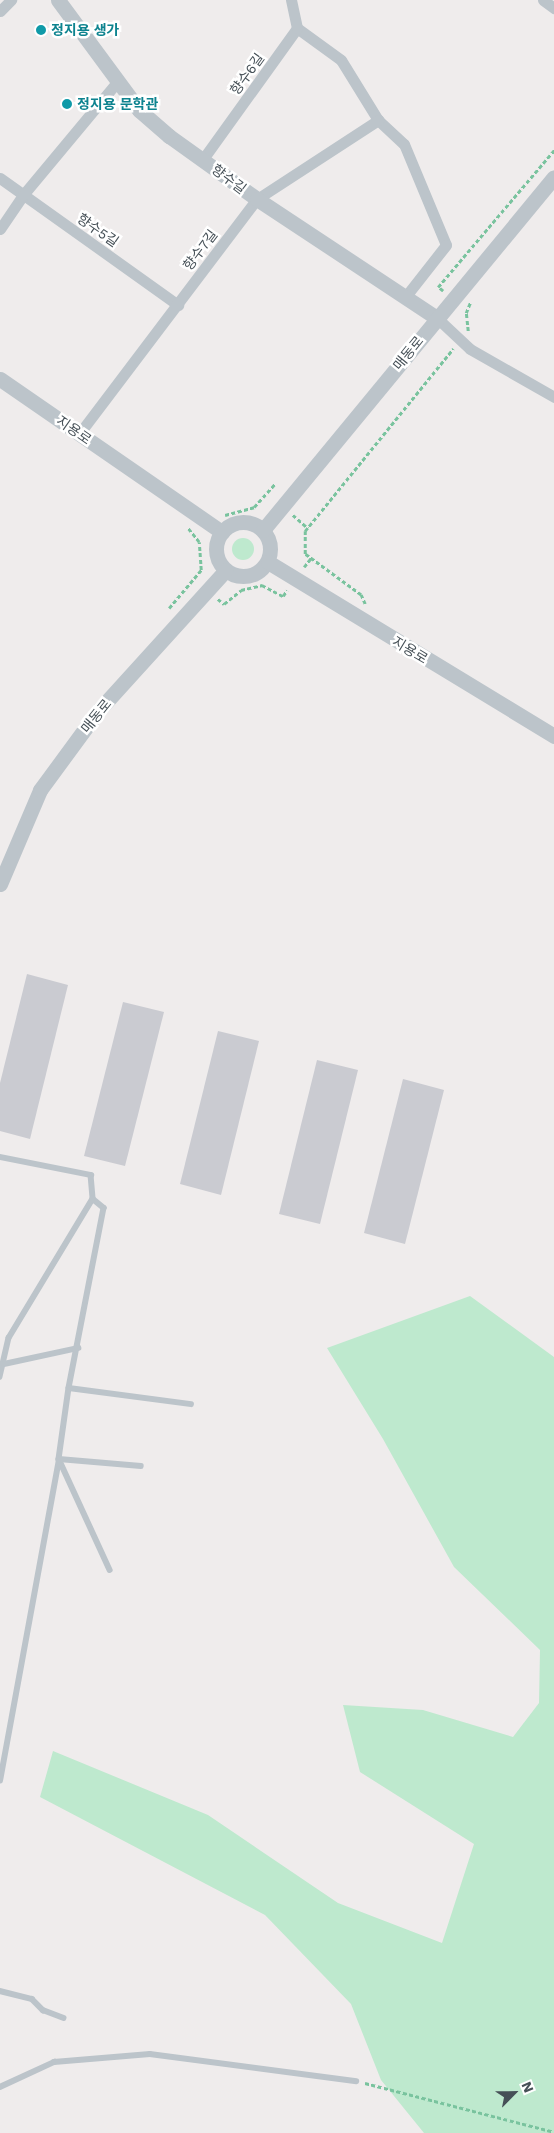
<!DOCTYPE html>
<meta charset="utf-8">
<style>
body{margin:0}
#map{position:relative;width:554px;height:2133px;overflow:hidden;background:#efecec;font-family:"Work Sans","Noto Sans KR",sans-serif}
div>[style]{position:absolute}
.green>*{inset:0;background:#bee9ce}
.round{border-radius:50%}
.building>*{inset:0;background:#cacbd1}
.path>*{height:2.5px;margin-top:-1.25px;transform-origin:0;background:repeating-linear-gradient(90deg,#79c39e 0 4px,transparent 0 6.5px)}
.service>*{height:5.5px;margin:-2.75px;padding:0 2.75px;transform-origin:2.75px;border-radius:2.75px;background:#bcc4ca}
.minor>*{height:11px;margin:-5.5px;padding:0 5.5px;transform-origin:5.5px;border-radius:5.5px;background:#bcc4ca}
.tertiary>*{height:15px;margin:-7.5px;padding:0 7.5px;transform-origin:7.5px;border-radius:7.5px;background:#bcc4ca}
.tertiary>.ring{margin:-7.5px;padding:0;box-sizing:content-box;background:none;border:15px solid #bcc4ca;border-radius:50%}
.dots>*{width:14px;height:14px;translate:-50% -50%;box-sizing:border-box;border:2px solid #fff;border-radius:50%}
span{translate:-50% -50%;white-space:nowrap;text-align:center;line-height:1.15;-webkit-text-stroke:5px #fff;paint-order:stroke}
.culture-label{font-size:14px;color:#0d838f;font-weight:700}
.left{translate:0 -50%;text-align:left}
.street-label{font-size:14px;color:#465057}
.north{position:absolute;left:489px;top:2068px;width:50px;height:50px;-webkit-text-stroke:4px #fff;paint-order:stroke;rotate:67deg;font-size:14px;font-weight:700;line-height:20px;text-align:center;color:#465057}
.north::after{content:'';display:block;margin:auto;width:18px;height:22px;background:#465057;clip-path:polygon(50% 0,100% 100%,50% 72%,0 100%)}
</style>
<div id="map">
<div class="green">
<i class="round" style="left:232px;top:538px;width:22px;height:22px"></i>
<i style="clip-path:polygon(470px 1296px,554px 1357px,554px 2133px,424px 2133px,381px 2080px,351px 2004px,265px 1915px,40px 1797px,53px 1751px,208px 1815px,338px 1903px,442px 1943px,474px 1844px,360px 1772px,343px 1705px,423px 1710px,513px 1737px,539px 1703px,540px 1650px,454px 1567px,383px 1439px,327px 1348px)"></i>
</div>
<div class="building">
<i style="clip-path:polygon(27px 974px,68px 985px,30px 1139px,0 1131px,0 1083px)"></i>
<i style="clip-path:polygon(123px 1002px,164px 1012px,125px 1166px,84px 1156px)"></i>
<i style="clip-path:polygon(218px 1031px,259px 1041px,221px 1195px,180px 1184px)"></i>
<i style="clip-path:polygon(317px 1060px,358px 1070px,320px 1224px,279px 1214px)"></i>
<i style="clip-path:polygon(403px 1079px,444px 1090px,405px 1244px,364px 1233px)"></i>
</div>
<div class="path">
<i style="left:443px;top:291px;width:6px;rotate:-141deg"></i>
<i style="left:438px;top:287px;width:180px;rotate:-49.7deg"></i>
<i style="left:468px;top:331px;width:18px;rotate:-96deg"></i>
<i style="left:466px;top:313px;width:11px;rotate:-68deg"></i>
<i style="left:225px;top:515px;width:30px;rotate:-15deg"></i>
<i style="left:254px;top:507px;width:31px;rotate:-48deg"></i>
<i style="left:293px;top:515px;width:20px;rotate:41deg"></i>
<i style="left:304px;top:567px;width:11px;rotate:-52deg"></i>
<i style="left:218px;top:599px;width:8px;rotate:40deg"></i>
<i style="left:224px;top:604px;width:22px;rotate:-39deg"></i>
<i style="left:241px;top:590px;width:22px;rotate:-13deg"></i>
<i style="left:262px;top:585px;width:24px;rotate:28deg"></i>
<i style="left:283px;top:596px;width:7px;rotate:-56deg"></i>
<i style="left:365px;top:604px;width:10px;rotate:-114deg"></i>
<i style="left:361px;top:595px;width:69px;rotate:-143.8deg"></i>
<i style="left:305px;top:554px;width:23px;rotate:-90deg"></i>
<i style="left:305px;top:531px;width:235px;rotate:-50.9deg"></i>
<i style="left:169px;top:608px;width:50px;rotate:-49.9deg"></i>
<i style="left:201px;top:570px;width:28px;rotate:-94deg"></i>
<i style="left:199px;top:542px;width:19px;rotate:-129deg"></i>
<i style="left:365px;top:2083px;width:195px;rotate:14.5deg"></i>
</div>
<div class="service">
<i style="left:0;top:1157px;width:93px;rotate:11.2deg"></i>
<i style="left:91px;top:1175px;width:24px;rotate:85deg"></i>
<i style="left:93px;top:1199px;width:162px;rotate:121.1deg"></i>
<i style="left:9px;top:1338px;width:40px;rotate:103deg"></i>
<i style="left:93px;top:1199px;width:14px;rotate:39deg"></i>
<i style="left:104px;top:1208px;width:183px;rotate:101deg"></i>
<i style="left:69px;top:1388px;width:72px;rotate:98deg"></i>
<i style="left:59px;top:1459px;width:122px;rotate:65.3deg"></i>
<i style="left:4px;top:1364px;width:76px;rotate:-12.2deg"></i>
<i style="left:69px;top:1388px;width:123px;rotate:7.5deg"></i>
<i style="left:0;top:1781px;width:327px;rotate:-79.6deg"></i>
<i style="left:59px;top:1459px;width:82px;rotate:4.9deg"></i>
<i style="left:0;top:1991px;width:33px;rotate:14deg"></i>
<i style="left:32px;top:1999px;width:16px;rotate:45deg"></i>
<i style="left:43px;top:2010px;width:22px;rotate:21deg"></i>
<i style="left:0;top:2087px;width:60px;rotate:-24.8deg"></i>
<i style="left:54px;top:2062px;width:96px;rotate:-4.8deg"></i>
<i style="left:150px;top:2054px;width:208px;rotate:7.5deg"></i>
</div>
<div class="minor">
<i style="left:543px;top:0;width:14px;rotate:36deg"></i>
<i style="left:0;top:11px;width:16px;rotate:-45deg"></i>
<i style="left:297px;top:28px;width:54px;rotate:36deg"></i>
<i style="left:341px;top:60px;width:70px;rotate:58.3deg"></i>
<i style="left:378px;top:120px;width:35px;rotate:43deg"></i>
<i style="left:404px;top:144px;width:109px;rotate:67.4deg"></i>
<i style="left:446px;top:245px;width:65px;rotate:128.1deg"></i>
<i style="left:203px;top:159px;width:161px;rotate:-54.3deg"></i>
<i style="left:297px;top:28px;width:29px;rotate:-102deg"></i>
<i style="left:0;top:178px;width:219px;rotate:35.5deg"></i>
<i style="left:0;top:229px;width:41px;rotate:-55.9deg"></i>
<i style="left:23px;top:195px;width:147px;rotate:-50.2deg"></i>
<i style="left:437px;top:318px;width:45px;rotate:43.2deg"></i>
<i style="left:470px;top:349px;width:97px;rotate:29.7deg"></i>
<i style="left:79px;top:434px;width:295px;rotate:-52.9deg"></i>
<i style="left:257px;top:199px;width:145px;rotate:-33.1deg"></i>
</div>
<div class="tertiary">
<i style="left:58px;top:0;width:137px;rotate:53.6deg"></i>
<i style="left:139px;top:110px;width:40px;rotate:41deg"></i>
<i style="left:169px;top:136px;width:108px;rotate:35.6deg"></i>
<i style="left:257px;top:199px;width:216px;rotate:33.5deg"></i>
<i style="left:0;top:379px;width:270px;rotate:34.6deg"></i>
<i class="ring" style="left:216px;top:522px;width:39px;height:39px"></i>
<i style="left:263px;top:530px;width:457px;rotate:-50.5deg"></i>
<i style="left:268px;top:562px;width:335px;rotate:31.3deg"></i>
<i style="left:0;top:884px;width:102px;rotate:-66.9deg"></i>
<i style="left:40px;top:790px;width:98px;rotate:-53.7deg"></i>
<i style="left:98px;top:711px;width:190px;rotate:-47.8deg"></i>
</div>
<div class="dots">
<i style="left:41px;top:30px;background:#0f9aa8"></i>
<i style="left:67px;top:104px;background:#0f9aa8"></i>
</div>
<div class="culture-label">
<span class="left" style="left:51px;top:30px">정지용 생가</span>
<span class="left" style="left:77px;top:104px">정지용 문학관</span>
</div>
<div class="street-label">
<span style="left:247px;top:74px;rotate:-54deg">향수6길</span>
<span style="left:229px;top:179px;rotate:37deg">향수길</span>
<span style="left:98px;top:230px;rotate:35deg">향수5길</span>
<span style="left:200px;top:250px;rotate:-53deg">향수7길</span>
<span style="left:408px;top:353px;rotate:-51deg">매동로</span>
<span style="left:74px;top:430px;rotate:35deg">지용로</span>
<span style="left:410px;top:650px;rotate:31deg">지용로</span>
<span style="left:96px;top:716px;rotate:-51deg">매동로</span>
</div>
<div class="north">N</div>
</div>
